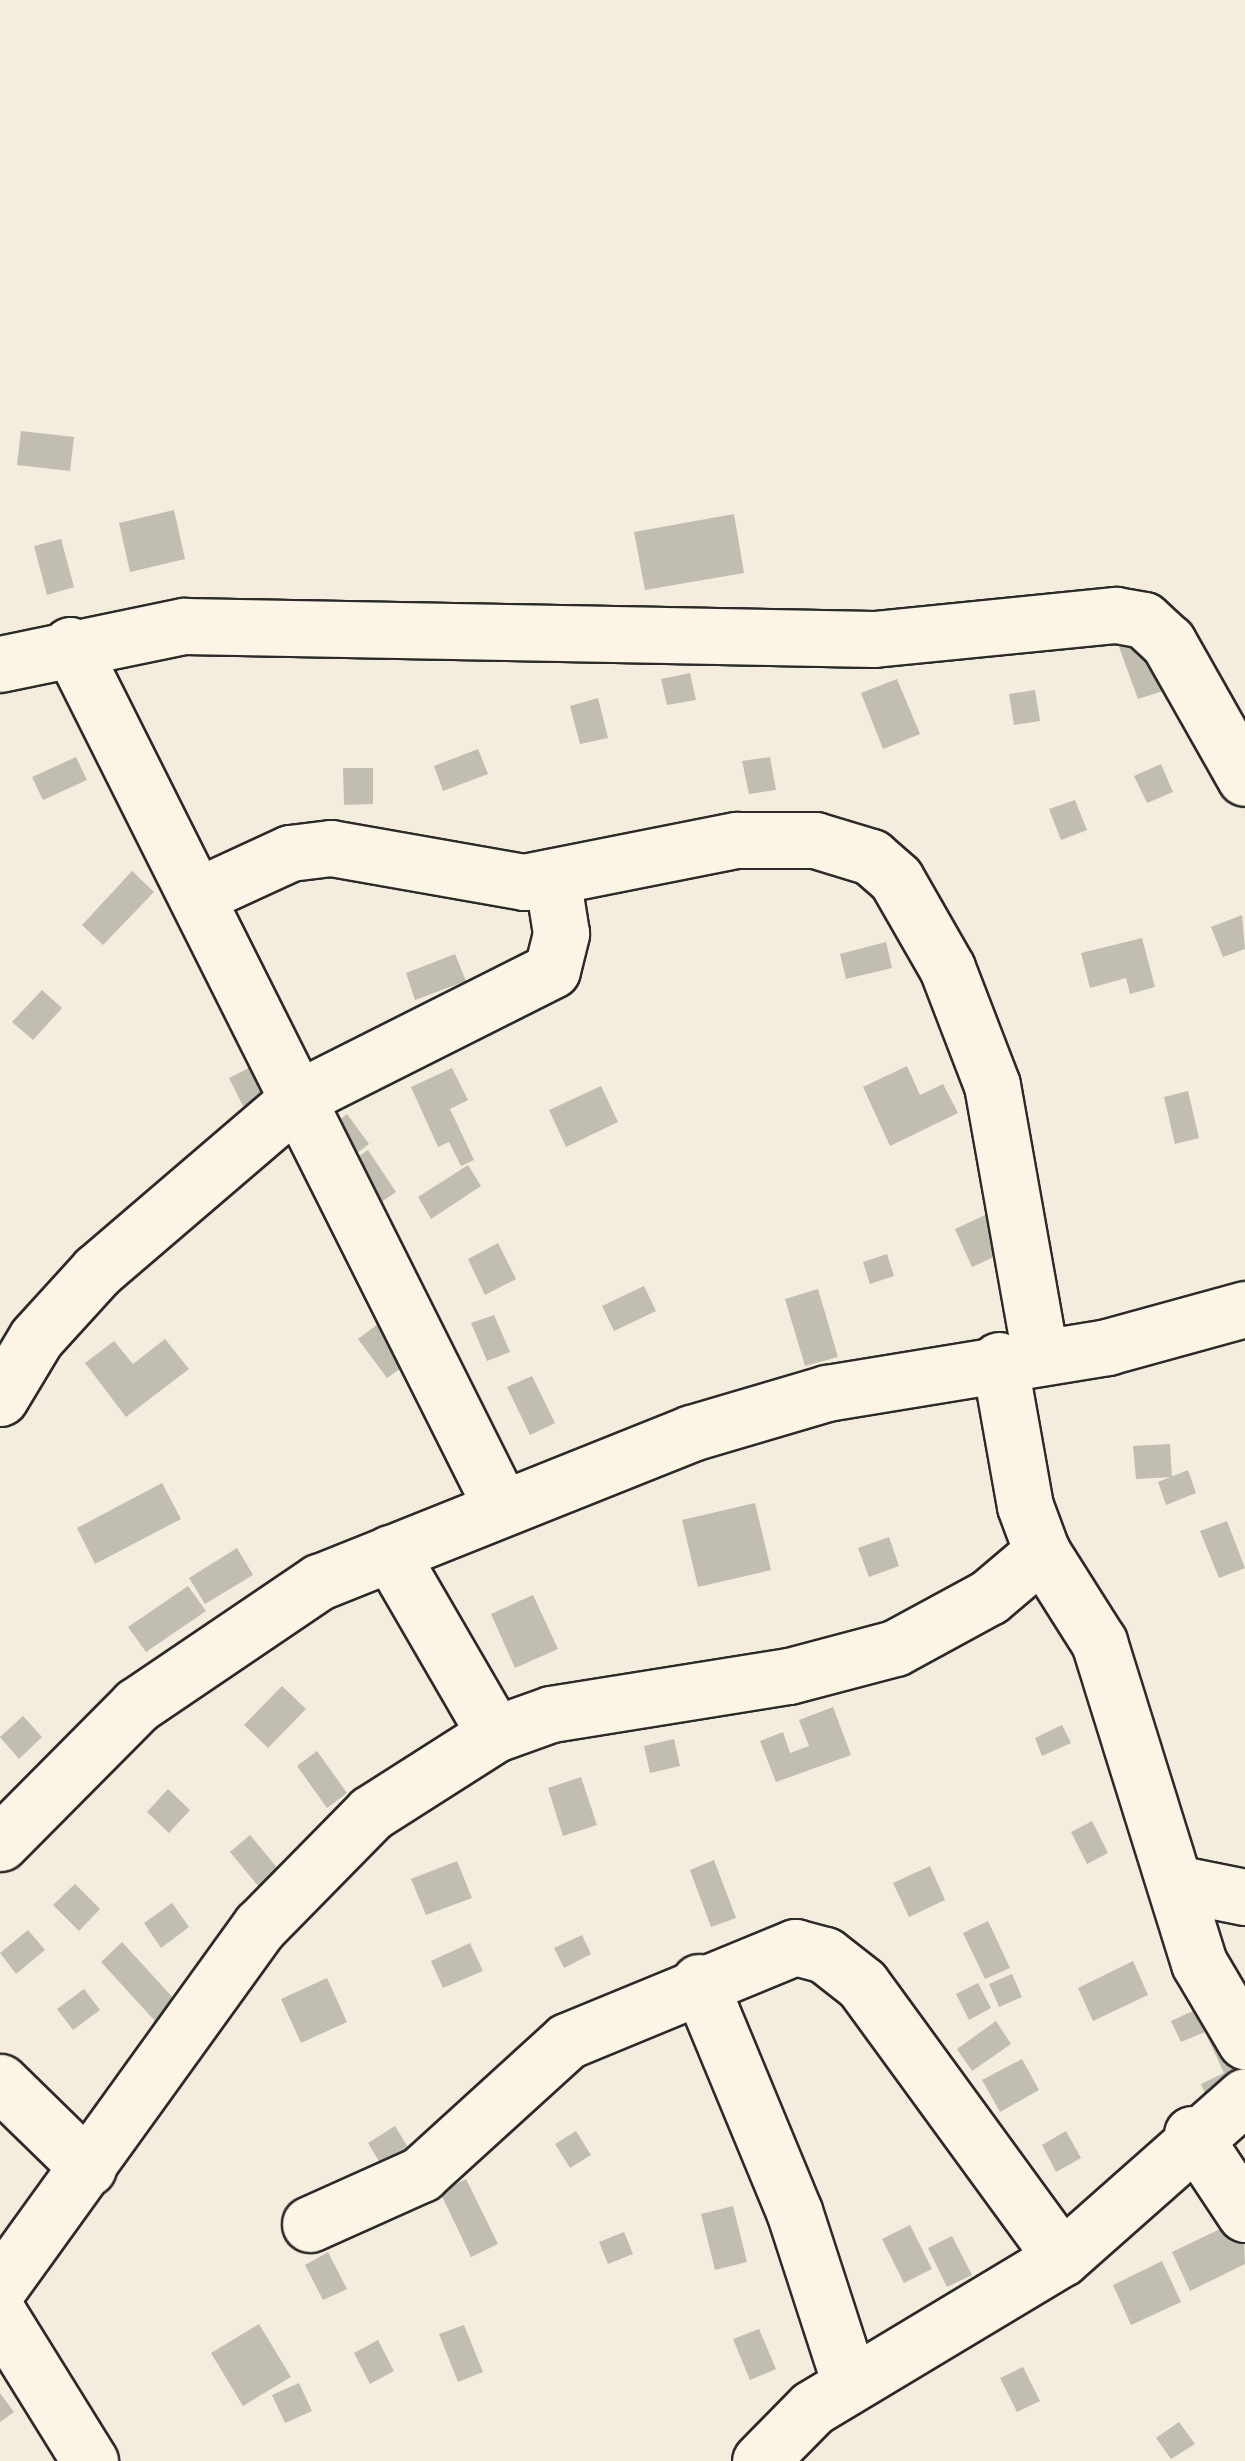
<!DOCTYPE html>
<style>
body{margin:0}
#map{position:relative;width:1245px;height:2461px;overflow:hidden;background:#f4edde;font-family:Mali,sans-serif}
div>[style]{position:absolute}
.building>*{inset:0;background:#c2bdb1}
.roads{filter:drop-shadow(2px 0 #2b2b2b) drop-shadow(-2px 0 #2b2b2b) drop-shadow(0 2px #2b2b2b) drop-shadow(0 -2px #2b2b2b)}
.minor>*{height:55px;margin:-27.5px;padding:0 27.5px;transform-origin:27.5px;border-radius:27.5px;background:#fcf5e5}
span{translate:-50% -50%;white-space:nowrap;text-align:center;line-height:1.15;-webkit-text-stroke:10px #fcf5e5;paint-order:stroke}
</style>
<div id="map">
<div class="building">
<i style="clip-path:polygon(21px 431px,74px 437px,70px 471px,17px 465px)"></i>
<i style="clip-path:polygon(174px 510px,185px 559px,130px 572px,119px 523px)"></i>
<i style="clip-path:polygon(734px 514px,744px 573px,645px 590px,634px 532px)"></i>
<i style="clip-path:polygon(61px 539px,74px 587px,47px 595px,34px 546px)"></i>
<i style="clip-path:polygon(1144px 638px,1163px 691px,1138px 699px,1119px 647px)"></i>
<i style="clip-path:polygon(690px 673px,696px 700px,667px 705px,661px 679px)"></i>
<i style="clip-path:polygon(897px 679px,920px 734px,883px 749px,861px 693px)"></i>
<i style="clip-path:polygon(1035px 690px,1040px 721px,1014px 725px,1009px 694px)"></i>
<i style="clip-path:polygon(598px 698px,608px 738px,580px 744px,570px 706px)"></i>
<i style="clip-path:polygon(478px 749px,488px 774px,443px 791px,434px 766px)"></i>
<i style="clip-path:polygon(76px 757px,87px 780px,43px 800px,32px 777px)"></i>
<i style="clip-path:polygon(770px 757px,776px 790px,749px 794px,742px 761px)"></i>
<i style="clip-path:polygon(1161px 764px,1173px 792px,1147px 803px,1134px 776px)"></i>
<i style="clip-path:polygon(343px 768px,373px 768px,373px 804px,344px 805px)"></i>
<i style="clip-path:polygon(1075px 800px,1087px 830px,1061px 840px,1049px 809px)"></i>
<i style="clip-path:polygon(132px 871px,154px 892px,103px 945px,82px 925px)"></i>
<i style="clip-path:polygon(1242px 915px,1245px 949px,1223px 957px,1211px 927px)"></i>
<i style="clip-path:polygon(1142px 938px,1155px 987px,1130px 994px,1126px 978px,1090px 988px,1081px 953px)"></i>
<i style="clip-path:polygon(886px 942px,892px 968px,846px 979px,840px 954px)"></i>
<i style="clip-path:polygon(455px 954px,466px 981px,415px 1000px,406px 973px)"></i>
<i style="clip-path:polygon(42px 990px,62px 1008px,33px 1040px,12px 1022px)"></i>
<i style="clip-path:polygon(266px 1059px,280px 1087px,243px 1106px,229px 1078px)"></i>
<i style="clip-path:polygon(907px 1066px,920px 1095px,943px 1084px,958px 1113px,890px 1146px,863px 1087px)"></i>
<i style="clip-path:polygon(452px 1068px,468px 1100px,450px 1109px,474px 1160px,461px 1166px,449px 1142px,438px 1147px,411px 1087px)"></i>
<i style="clip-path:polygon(601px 1086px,618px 1122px,566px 1147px,549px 1110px)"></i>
<i style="clip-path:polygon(1188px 1091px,1199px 1138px,1175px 1144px,1164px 1097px)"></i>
<i style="clip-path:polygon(347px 1114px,369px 1144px,344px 1163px,322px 1134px)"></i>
<i style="clip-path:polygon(368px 1150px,396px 1192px,374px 1207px,346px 1165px)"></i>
<i style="clip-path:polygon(468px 1165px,481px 1186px,431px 1219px,418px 1197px)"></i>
<i style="clip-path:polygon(1009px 1204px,1026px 1242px,972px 1267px,955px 1229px)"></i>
<i style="clip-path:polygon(498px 1243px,516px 1279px,485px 1295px,468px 1259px)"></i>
<i style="clip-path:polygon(887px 1254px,894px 1276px,870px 1284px,863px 1262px)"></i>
<i style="clip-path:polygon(644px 1286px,656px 1311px,614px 1331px,602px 1306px)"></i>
<i style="clip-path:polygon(818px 1289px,838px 1357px,805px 1366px,785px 1299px)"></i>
<i style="clip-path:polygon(494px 1315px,510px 1352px,487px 1361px,471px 1323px)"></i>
<i style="clip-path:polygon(378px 1324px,407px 1364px,387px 1378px,358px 1339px)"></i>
<i style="clip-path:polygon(165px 1339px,189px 1369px,126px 1417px,85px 1363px,114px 1341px,133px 1364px)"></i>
<i style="clip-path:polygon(532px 1376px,555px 1423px,530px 1435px,507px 1387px)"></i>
<i style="clip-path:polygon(1170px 1444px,1172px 1477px,1136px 1479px,1133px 1446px)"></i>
<i style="clip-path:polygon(1188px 1470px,1196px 1493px,1166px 1505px,1158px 1482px)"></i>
<i style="clip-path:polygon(162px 1483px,181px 1519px,95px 1564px,77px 1528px)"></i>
<i style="clip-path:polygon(755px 1503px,771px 1570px,698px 1587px,682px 1520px)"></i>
<i style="clip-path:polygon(1227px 1521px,1245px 1568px,1219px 1578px,1200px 1531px)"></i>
<i style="clip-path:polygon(889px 1537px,899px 1566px,869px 1577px,858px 1548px)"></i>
<i style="clip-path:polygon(237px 1548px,253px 1575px,205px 1604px,189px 1578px)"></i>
<i style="clip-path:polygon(188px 1586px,206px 1611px,146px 1652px,128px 1627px)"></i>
<i style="clip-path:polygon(533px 1595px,558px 1649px,515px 1668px,491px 1614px)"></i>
<i style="clip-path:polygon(282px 1686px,306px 1709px,268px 1748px,244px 1725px)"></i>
<i style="clip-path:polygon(833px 1707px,851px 1755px,776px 1782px,760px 1741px,783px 1732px,790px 1753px,809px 1746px,799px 1720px)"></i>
<i style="clip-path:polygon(23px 1716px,42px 1737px,19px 1759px,0 1737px)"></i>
<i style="clip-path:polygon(1062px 1725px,1071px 1743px,1042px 1756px,1035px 1738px)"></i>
<i style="clip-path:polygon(674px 1739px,680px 1766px,650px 1773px,644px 1746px)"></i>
<i style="clip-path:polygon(317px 1751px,347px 1793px,327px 1808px,297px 1766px)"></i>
<i style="clip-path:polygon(581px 1777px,597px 1825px,563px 1836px,548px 1788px)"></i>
<i style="clip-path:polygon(168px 1789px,190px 1810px,169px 1833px,147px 1812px)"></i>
<i style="clip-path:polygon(1092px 1821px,1108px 1853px,1087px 1864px,1071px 1832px)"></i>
<i style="clip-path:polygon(250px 1835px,279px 1870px,259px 1887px,230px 1852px)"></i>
<i style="clip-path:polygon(714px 1860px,736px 1918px,711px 1927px,690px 1870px)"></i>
<i style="clip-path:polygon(457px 1861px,472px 1898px,426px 1915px,411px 1879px)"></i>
<i style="clip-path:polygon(930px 1866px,945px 1900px,909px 1917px,893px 1883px)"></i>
<i style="clip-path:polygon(75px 1884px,100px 1909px,79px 1931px,53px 1905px)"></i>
<i style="clip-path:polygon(172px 1903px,189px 1927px,161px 1948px,144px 1923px)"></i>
<i style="clip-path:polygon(988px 1921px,1010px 1968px,985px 1979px,963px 1933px)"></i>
<i style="clip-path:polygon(28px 1930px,45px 1950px,16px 1974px,0 1953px)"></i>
<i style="clip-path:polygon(582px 1935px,591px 1954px,564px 1968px,554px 1948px)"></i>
<i style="clip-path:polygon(122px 1942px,187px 2013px,166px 2033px,101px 1962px)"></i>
<i style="clip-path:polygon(470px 1943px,483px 1971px,443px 1988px,431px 1961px)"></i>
<i style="clip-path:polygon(1133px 1961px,1148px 1995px,1093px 2021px,1078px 1988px)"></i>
<i style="clip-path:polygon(1012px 1974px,1022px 1997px,999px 2007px,989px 1984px)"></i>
<i style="clip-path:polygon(327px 1978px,347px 2022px,301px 2043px,281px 1999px)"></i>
<i style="clip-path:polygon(978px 1983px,991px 2008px,969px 2020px,956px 1994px)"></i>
<i style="clip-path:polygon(84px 1989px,100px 2010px,73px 2030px,57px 2009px)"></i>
<i style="clip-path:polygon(1228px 1995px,1245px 2032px,1245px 2089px,1210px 2105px,1201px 2084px,1224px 2073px,1205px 2032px,1181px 2042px,1171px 2021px)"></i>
<i style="clip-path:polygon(996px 2021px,1011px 2044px,972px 2071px,957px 2049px)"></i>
<i style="clip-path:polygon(1022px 2059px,1039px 2090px,1000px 2112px,982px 2080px)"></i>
<i style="clip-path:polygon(395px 2126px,415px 2159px,388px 2176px,368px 2143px)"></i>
<i style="clip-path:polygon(576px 2131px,591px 2155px,570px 2168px,555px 2144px)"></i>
<i style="clip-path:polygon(1066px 2131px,1081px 2158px,1056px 2172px,1042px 2145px)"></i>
<i style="clip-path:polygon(466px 2179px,498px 2244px,471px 2257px,440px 2192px)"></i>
<i style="clip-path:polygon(733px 2206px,747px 2262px,715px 2270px,701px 2214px)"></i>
<i style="clip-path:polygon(1243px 2218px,1245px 2264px,1190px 2291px,1172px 2252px)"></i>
<i style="clip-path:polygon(910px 2225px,932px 2269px,904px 2283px,882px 2239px)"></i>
<i style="clip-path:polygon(624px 2232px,633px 2254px,608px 2264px,599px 2242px)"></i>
<i style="clip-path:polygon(952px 2236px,972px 2275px,947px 2287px,928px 2248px)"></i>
<i style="clip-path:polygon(328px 2252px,347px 2289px,323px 2300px,305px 2265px)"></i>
<i style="clip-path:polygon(1162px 2261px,1181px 2302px,1131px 2325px,1113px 2285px)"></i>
<i style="clip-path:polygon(259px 2324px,291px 2377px,243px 2406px,211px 2353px)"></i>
<i style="clip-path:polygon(464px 2325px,483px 2372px,458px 2382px,439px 2334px)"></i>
<i style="clip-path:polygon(759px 2329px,776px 2369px,750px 2380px,733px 2339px)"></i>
<i style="clip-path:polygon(378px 2340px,394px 2371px,370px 2384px,354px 2353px)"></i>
<i style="clip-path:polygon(1023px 2367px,1040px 2401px,1017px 2412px,1000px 2378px)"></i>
<i style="clip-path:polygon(299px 2383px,312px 2411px,285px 2423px,272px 2395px)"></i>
<i style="clip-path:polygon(0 2393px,14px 2412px,0 2422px)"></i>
<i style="clip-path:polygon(1179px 2422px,1195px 2444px,1171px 2459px,1156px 2438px)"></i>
</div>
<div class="roads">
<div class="minor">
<i style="left:70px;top:645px;width:965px;rotate:63.41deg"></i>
<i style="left:0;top:664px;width:188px;rotate:-11.7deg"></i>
<i style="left:184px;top:626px;width:690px;rotate:1.08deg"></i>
<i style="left:874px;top:639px;width:243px;rotate:-5.7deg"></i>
<i style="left:1116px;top:615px;width:28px;rotate:10deg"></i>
<i style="left:1144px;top:620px;width:33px;rotate:43deg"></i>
<i style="left:1168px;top:642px;width:156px;rotate:60.5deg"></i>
<i style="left:201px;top:894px;width:98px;rotate:-24.7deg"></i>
<i style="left:290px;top:853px;width:41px;rotate:-7deg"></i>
<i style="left:331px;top:848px;width:196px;rotate:10deg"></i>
<i style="left:524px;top:882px;width:217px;rotate:-11.2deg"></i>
<i style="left:737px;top:840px;width:78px"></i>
<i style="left:815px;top:840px;width:59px;rotate:16.9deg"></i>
<i style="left:871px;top:857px;width:33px;rotate:41deg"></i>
<i style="left:896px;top:879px;width:103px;rotate:60.2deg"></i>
<i style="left:947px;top:968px;width:125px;rotate:69deg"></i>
<i style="left:992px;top:1085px;width:274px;rotate:79.9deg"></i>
<i style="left:999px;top:1360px;width:148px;rotate:79.9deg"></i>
<i style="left:1025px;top:1506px;width:49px;rotate:69.7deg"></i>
<i style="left:1042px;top:1552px;width:107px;rotate:57.7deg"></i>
<i style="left:1099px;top:1642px;width:336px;rotate:72.7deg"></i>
<i style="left:1199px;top:1963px;width:91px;rotate:59.5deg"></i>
<i style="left:0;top:1398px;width:70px;rotate:-59deg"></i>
<i style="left:36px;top:1338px;width:91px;rotate:-47.7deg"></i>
<i style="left:97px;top:1271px;width:267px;rotate:-40.6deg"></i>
<i style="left:300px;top:1097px;width:282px;rotate:-26.7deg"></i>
<i style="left:552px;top:970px;width:38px;rotate:-76deg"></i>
<i style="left:561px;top:933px;width:57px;rotate:-99.1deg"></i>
<i style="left:390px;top:1553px;width:209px;rotate:59.9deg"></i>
<i style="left:0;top:1843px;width:194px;rotate:-45.2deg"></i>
<i style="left:137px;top:1705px;width:220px;rotate:-34.1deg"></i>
<i style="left:319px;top:1582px;width:401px;rotate:-21.8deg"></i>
<i style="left:691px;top:1433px;width:142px;rotate:-16.4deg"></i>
<i style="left:827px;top:1393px;width:284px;rotate:-9.3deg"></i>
<i style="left:1107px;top:1347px;width:143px;rotate:-15.4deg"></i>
<i style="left:1180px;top:1884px;width:66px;rotate:11.3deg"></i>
<i style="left:699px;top:1982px;width:248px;rotate:67.5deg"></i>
<i style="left:794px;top:2211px;width:181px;rotate:72deg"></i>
<i style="left:0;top:2082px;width:123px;rotate:44.3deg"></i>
<i style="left:1192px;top:2134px;width:96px;rotate:56.5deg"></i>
<i style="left:310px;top:2224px;width:122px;rotate:-24.2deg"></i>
<i style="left:421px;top:2174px;width:197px;rotate:-42.3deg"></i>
<i style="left:567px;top:2041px;width:247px;rotate:-22.4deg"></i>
<i style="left:795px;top:1947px;width:31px;rotate:15deg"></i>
<i style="left:825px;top:1955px;width:47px;rotate:38.1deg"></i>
<i style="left:862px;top:1984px;width:339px;rotate:53.9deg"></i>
<i style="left:0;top:2286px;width:444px;rotate:-54.2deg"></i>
<i style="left:260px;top:1926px;width:158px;rotate:-45.5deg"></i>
<i style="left:371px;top:1813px;width:147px;rotate:-32.5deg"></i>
<i style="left:495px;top:1734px;width:59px;rotate:-19.7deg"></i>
<i style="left:551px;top:1714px;width:241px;rotate:-9.1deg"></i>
<i style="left:789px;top:1676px;width:110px;rotate:-14.8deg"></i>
<i style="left:895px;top:1648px;width:107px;rotate:-28.5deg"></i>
<i style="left:989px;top:1597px;width:70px;rotate:-40.3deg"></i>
<i style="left:0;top:2316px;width:171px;rotate:58.2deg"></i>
<i style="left:760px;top:2461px;width:74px;rotate:-45.5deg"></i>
<i style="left:812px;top:2408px;width:292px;rotate:-31deg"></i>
<i style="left:1062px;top:2258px;width:244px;rotate:-41.5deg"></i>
</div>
</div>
</div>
